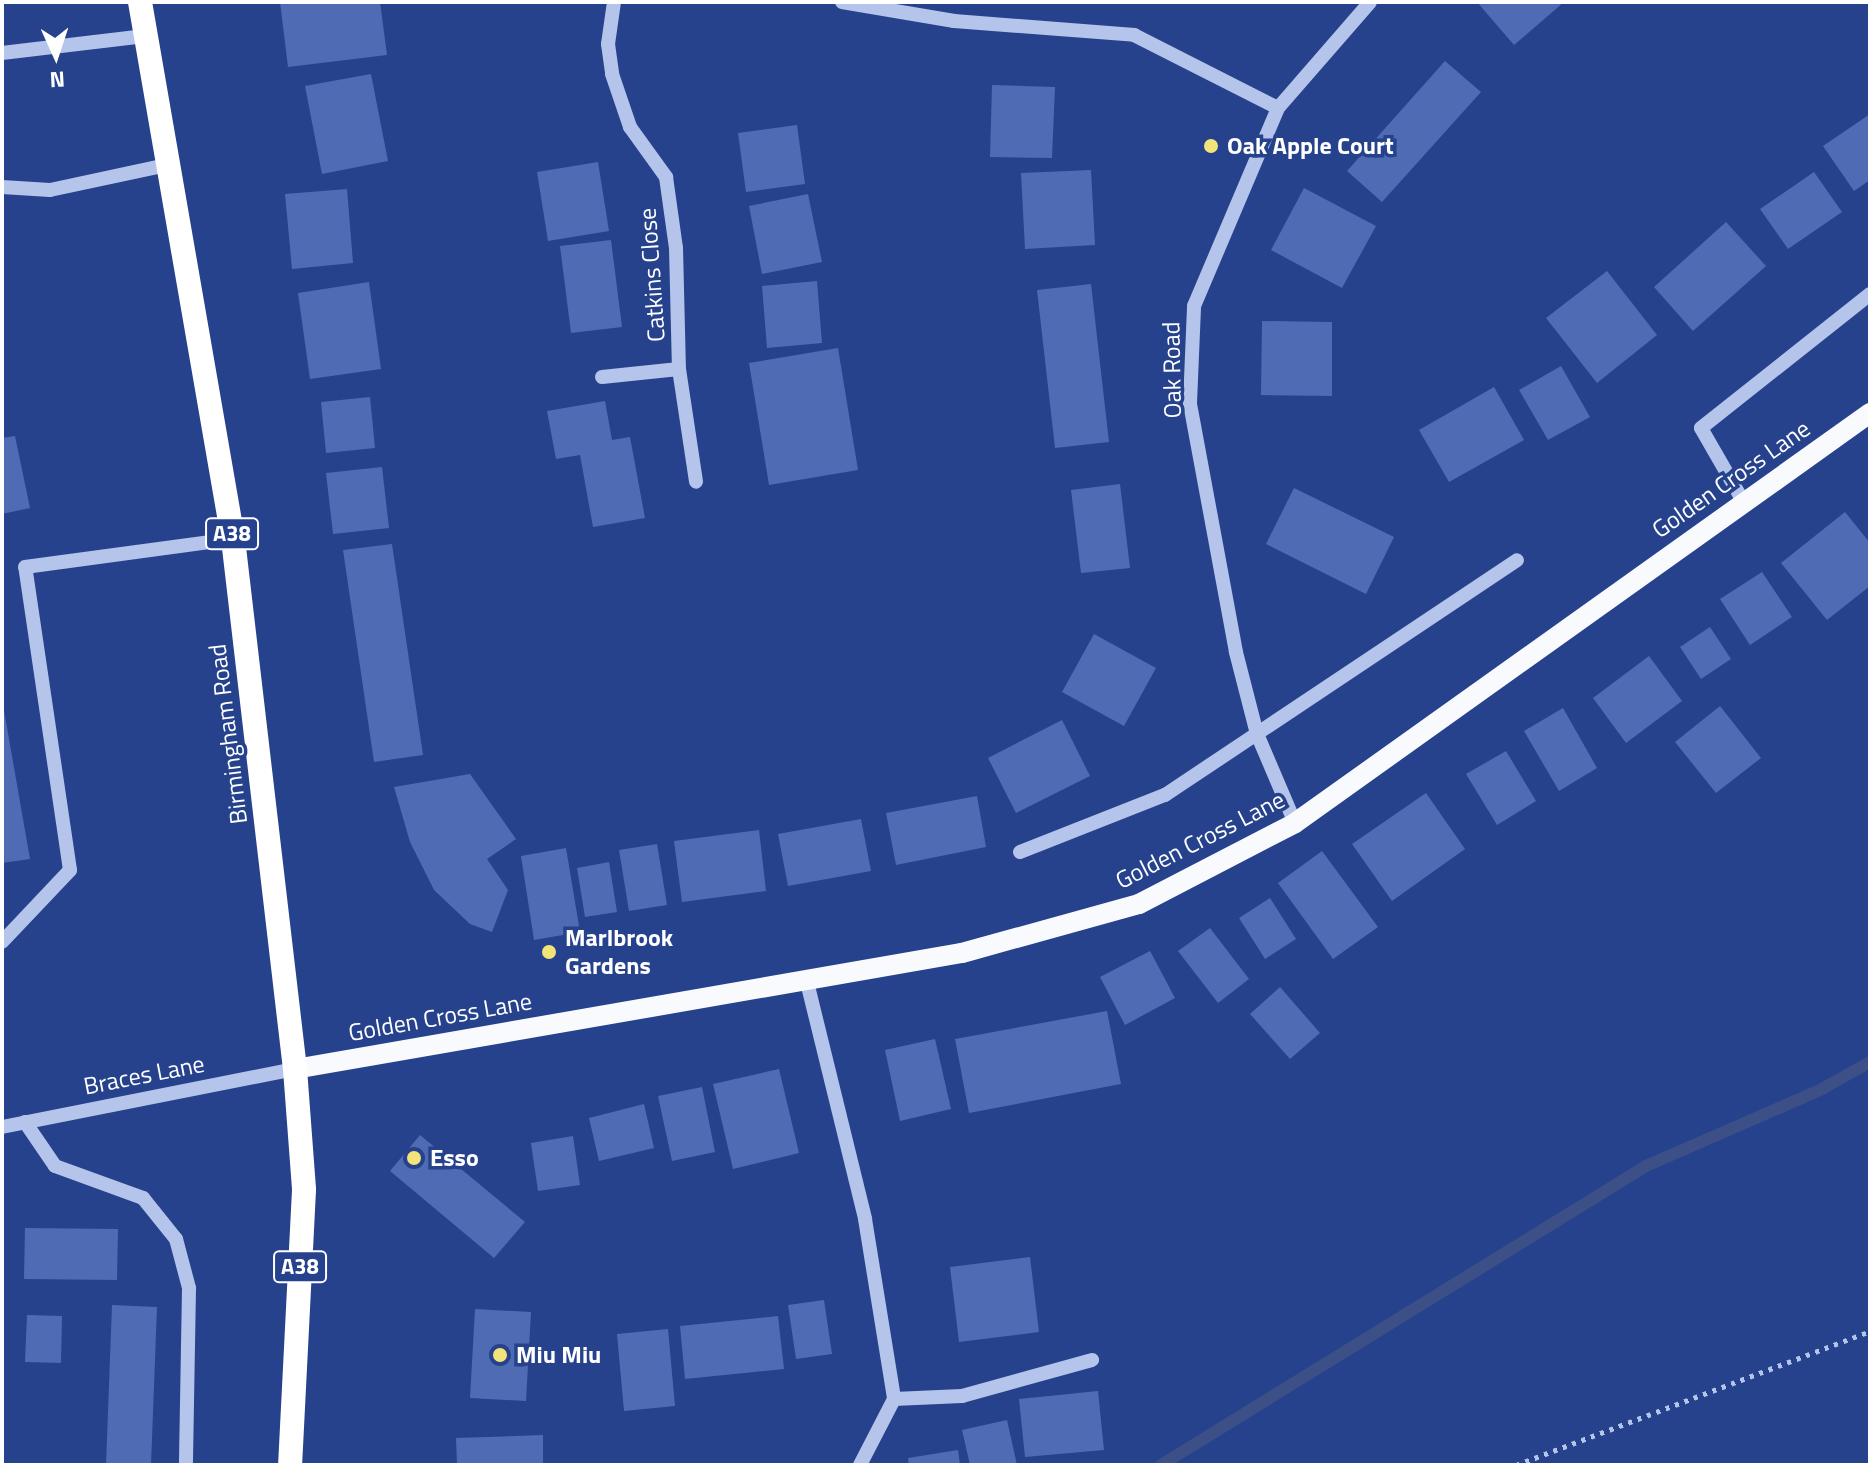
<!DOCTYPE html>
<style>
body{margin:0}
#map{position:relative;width:1872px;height:1467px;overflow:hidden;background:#26428c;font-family:"Titillium Web",sans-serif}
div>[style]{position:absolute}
.stream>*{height:12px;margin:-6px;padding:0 6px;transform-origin:6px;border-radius:6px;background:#3c5087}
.building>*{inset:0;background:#4f6bb3}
.path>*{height:5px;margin-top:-2.5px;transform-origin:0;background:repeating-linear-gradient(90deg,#b5c4ea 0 4px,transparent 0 10px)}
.minor>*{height:14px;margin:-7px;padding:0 7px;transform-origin:7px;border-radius:7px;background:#b5c4ea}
.major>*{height:20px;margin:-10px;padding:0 10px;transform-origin:10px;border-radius:10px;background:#f9fafe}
.highway>*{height:24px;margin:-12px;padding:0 12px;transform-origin:12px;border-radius:12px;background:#fff}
.dots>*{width:22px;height:22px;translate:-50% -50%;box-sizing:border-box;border:4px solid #26428c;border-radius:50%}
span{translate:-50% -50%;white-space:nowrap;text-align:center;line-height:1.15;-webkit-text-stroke:7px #26428c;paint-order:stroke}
.shield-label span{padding:2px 6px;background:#26428c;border:2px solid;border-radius:6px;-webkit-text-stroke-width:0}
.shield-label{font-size:22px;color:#fff;font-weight:700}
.poi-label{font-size:24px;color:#fff;font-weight:700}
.left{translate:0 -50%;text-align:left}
.street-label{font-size:24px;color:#fff}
.frame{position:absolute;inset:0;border:4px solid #fff;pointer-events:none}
.north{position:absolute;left:16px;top:16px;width:80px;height:80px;-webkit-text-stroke:6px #26428c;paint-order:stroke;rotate:177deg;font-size:22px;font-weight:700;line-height:32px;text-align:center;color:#fff}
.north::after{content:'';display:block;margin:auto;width:28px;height:36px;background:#fff;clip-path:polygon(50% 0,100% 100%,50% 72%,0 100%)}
</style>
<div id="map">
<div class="stream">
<i style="left:1161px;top:1465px;width:570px;rotate:-31.65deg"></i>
<i style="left:1646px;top:1166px;width:190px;rotate:-23.6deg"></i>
<i style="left:1820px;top:1090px;width:57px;rotate:-29.2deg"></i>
</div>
<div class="building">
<i style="clip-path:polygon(280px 2px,380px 2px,387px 55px,288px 67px)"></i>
<i style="clip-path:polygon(1477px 2px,1564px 2px,1514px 45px)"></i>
<i style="clip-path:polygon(1445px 61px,1481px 92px,1382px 202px,1347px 171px)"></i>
<i style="clip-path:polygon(371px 74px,388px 161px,322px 174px,305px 86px)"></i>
<i style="clip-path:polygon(992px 85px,1055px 87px,1052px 158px,990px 157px)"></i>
<i style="clip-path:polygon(1870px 114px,1870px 180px,1854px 191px,1823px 146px)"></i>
<i style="clip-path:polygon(797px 125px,805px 184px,746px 192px,738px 133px)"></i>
<i style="clip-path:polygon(598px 162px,609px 231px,548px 241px,537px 172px)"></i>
<i style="clip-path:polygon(1091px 170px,1095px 245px,1025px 249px,1021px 173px)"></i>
<i style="clip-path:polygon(1814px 172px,1842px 212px,1788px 249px,1760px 209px)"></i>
<i style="clip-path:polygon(1304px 188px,1376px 226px,1342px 288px,1271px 250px)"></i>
<i style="clip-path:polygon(347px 189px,353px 263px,292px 269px,285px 194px)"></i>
<i style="clip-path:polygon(808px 194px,822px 262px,762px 274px,749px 206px)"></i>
<i style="clip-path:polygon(1726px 222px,1766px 266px,1693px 331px,1654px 287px)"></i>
<i style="clip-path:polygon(611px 240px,622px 327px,571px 333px,560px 246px)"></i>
<i style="clip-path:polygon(1607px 271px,1657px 335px,1597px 383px,1546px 318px)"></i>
<i style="clip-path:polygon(817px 281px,822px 343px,767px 348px,762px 286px)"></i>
<i style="clip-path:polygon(369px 282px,381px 369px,310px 379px,298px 293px)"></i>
<i style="clip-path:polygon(1091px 284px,1109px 442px,1055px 448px,1037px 290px)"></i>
<i style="clip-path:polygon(1262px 321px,1332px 322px,1332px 396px,1261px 395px)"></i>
<i style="clip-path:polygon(838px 348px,858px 470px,769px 485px,749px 363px)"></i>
<i style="clip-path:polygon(1561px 366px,1590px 417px,1548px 440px,1519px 390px)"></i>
<i style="clip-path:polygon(1494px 387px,1524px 440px,1449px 482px,1419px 430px)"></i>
<i style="clip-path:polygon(370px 397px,375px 448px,326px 453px,321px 402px)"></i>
<i style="clip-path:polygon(605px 401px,612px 440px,630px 437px,645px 518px,593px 527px,580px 455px,556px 459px,547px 411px)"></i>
<i style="clip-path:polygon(15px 436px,30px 508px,2px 514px,2px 438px)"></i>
<i style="clip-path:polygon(382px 467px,389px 528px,333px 534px,326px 473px)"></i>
<i style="clip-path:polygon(1120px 484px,1130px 568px,1081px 573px,1071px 490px)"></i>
<i style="clip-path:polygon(1294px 488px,1394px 537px,1366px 594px,1266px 544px)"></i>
<i style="clip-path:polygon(1845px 512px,1870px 543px,1870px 586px,1827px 620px,1781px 563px)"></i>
<i style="clip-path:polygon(392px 544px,423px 755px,374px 762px,343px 550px)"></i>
<i style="clip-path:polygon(1762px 572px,1792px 617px,1750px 645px,1720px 599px)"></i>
<i style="clip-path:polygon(1710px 627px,1731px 659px,1701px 679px,1680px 647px)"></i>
<i style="clip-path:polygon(1094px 634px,1156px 668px,1124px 726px,1062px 692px)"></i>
<i style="clip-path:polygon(1649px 656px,1682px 701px,1626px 743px,1593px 698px)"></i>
<i style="clip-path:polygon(2px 699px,30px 859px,2px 863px)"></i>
<i style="clip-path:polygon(1720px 706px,1761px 758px,1716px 793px,1675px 742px)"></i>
<i style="clip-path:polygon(1563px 708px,1597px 768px,1559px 791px,1524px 731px)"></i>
<i style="clip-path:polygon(1062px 720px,1090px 776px,1016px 813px,988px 758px)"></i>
<i style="clip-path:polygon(1506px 751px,1536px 801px,1497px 825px,1466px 774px)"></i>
<i style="clip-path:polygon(470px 774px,516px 839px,487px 859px,508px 890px,492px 932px,470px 924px,434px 890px,410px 842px,394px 787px)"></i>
<i style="clip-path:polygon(1426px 793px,1465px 849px,1392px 901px,1352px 844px)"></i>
<i style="clip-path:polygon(977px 796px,986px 847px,896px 865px,886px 813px)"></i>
<i style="clip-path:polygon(861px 819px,871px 871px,788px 886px,778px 834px)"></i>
<i style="clip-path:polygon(759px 830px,766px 891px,682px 902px,674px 841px)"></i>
<i style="clip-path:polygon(657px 844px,667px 905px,629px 911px,619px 850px)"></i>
<i style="clip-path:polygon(566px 848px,580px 932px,534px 940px,521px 856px)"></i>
<i style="clip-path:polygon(1322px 851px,1378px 927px,1333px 959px,1278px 883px)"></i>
<i style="clip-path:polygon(609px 862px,617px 912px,585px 917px,577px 868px)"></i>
<i style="clip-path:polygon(1270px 898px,1296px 939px,1265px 959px,1239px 918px)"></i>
<i style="clip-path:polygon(1210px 928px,1249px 979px,1218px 1003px,1178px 951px)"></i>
<i style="clip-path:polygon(1150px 951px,1175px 998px,1125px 1025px,1100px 977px)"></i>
<i style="clip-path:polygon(1280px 987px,1320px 1033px,1290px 1059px,1250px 1014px)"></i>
<i style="clip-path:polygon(1107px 1011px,1121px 1084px,969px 1113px,955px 1039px)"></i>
<i style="clip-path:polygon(935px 1039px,951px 1109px,900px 1121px,885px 1050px)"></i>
<i style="clip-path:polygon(779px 1069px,799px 1153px,733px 1169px,713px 1084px)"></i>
<i style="clip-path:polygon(702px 1087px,715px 1152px,672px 1161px,658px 1096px)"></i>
<i style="clip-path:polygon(644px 1104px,654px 1148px,599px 1161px,589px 1118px)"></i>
<i style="clip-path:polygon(420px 1135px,525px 1222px,494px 1258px,390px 1171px)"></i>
<i style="clip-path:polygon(573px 1136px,580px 1185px,538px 1191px,531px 1143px)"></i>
<i style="clip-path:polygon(25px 1228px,118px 1229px,117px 1280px,24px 1279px)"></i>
<i style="clip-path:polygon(1030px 1257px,1039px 1332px,959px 1342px,950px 1267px)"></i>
<i style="clip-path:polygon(824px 1300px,832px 1354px,796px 1359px,788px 1305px)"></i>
<i style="clip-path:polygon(112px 1305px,157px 1307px,151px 1465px,106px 1465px)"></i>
<i style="clip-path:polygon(475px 1309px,531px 1312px,526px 1401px,470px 1398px)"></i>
<i style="clip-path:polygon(27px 1315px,62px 1316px,61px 1363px,25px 1362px)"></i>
<i style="clip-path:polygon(778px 1316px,784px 1369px,685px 1379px,680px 1326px)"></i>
<i style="clip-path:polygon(668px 1329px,675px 1406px,624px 1411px,617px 1334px)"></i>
<i style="clip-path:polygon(1098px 1391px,1104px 1450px,1025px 1457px,1019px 1399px)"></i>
<i style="clip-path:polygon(1007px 1420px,1017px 1465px,970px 1465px,962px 1430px)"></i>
<i style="clip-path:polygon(543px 1435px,543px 1465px,457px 1465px,456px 1438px)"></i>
<i style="clip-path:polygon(958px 1450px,960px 1465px,909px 1465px,908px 1458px)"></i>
</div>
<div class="path">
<i style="left:1516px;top:1465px;width:379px;rotate:-20.7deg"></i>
</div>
<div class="minor">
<i style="left:614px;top:2px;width:42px;rotate:98.1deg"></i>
<i style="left:608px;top:44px;width:30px;rotate:82deg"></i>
<i style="left:612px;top:74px;width:56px;rotate:71.2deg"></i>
<i style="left:630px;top:127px;width:62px;rotate:54.2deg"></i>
<i style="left:666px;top:177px;width:72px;rotate:82deg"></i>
<i style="left:676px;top:248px;width:121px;rotate:88.6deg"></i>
<i style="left:679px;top:369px;width:114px;rotate:81.4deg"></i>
<i style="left:842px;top:2px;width:114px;rotate:9.6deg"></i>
<i style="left:954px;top:21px;width:181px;rotate:4.4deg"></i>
<i style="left:1134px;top:35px;width:161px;rotate:26.9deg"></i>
<i style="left:2px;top:53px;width:144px;rotate:-6.8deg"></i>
<i style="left:2px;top:187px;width:48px;rotate:3.6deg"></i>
<i style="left:50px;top:190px;width:120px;rotate:-12.1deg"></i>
<i style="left:602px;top:377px;width:77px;rotate:-5.9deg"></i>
<i style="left:1743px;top:501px;width:84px;rotate:-119.9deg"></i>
<i style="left:1701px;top:428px;width:216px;rotate:-38.4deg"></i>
<i style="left:1295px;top:823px;width:97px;rotate:-113.1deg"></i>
<i style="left:1257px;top:734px;width:85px;rotate:-104.4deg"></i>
<i style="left:1236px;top:652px;width:253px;rotate:-100.5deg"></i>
<i style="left:1190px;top:403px;width:97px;rotate:-87.6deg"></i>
<i style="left:1194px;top:306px;width:215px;rotate:-67deg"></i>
<i style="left:1278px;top:108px;width:140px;rotate:-49deg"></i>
<i style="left:1020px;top:852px;width:156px;rotate:-21.5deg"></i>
<i style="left:1165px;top:795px;width:423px;rotate:-33.7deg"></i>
<i style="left:2px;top:942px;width:99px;rotate:-46.6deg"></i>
<i style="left:70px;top:870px;width:306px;rotate:-98.4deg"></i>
<i style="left:25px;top:567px;width:210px;rotate:-7.7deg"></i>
<i style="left:806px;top:978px;width:248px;rotate:76.2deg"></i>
<i style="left:865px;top:1219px;width:182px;rotate:80.8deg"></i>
<i style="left:25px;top:1122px;width:53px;rotate:55.7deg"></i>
<i style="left:55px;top:1166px;width:94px;rotate:20deg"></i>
<i style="left:143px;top:1198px;width:53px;rotate:51.2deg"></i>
<i style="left:176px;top:1239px;width:51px;rotate:75.1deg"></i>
<i style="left:189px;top:1288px;width:177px;rotate:91deg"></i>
<i style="left:2px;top:1127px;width:299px;rotate:-11.2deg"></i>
<i style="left:860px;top:1465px;width:74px;rotate:-62.7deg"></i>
<i style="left:894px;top:1399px;width:68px;rotate:-2.5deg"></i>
<i style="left:962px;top:1396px;width:135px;rotate:-15.5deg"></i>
</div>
<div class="major">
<i style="left:295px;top:1069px;width:677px;rotate:-9.87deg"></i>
<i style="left:962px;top:953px;width:184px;rotate:-15.5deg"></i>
<i style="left:1139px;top:904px;width:176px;rotate:-27.4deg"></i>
<i style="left:1295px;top:823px;width:706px;rotate:-35.49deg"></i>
</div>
<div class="highway">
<i style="left:140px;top:2px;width:545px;rotate:80.17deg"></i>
<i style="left:233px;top:539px;width:534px;rotate:83.33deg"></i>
<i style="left:295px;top:1069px;width:121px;rotate:85.7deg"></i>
<i style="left:304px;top:1190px;width:275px;rotate:92.9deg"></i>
</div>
<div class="dots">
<i style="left:1211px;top:146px;background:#f3e47a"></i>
<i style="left:549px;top:952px;background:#f3e47a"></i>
<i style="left:414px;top:1158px;background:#f3e47a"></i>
<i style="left:500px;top:1355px;background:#f3e47a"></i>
</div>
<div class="shield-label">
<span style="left:232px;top:534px">A38</span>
<span style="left:300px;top:1267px">A38</span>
</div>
<div class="poi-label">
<span class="left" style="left:1227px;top:146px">Oak Apple Court</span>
<span class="left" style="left:565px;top:952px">Marlbrook<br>Gardens</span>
<span class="left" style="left:430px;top:1158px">Esso</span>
<span class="left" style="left:516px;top:1355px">Miu Miu</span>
</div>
<div class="street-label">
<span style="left:652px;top:275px;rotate:-94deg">Catkins Close</span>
<span style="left:1172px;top:370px;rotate:-91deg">Oak Road</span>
<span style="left:1731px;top:479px;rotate:-35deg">Golden Cross Lane</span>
<span style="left:228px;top:734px;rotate:-97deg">Birmingham Road</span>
<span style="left:1200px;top:840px;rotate:-27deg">Golden Cross Lane</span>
<span style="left:440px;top:1017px;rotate:-10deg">Golden Cross Lane</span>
<span style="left:144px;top:1075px;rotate:-11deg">Braces Lane</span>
</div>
<div class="frame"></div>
<div class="north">N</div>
</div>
